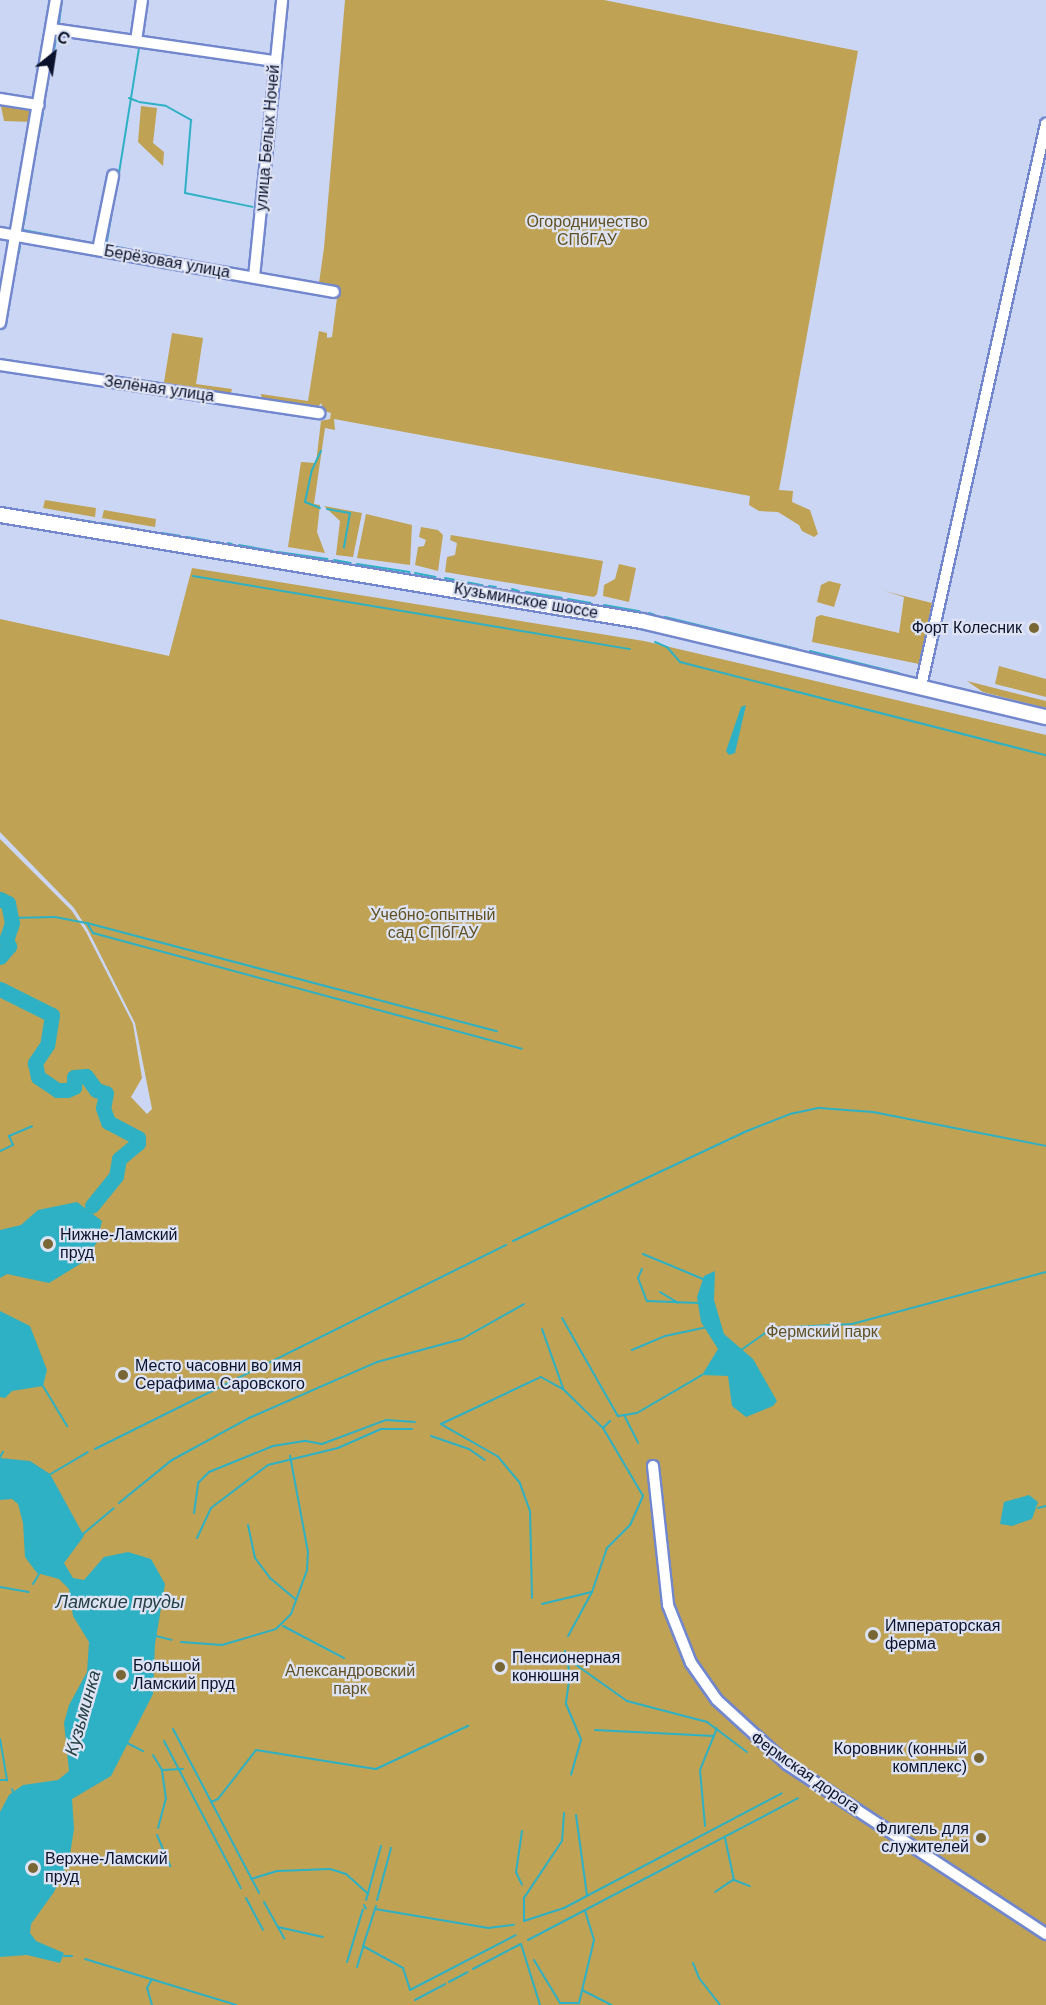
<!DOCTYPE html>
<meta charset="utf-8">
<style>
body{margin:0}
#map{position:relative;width:1046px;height:2005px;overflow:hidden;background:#cbd6f4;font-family:Arial,sans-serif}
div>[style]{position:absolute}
.green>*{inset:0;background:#bfa253}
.water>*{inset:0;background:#2eb1c4}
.stream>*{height:2px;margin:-1px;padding:0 1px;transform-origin:1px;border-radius:1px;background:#2eb1c4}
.river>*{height:15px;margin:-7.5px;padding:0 7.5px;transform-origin:7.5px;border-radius:7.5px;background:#2eb1c4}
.roads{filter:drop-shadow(2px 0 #7287cd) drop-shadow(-2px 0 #7287cd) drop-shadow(0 2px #7287cd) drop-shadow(0 -2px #7287cd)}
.minor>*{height:10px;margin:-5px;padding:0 5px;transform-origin:5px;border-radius:5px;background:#fff}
.major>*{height:14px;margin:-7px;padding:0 7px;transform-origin:7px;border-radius:7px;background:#fff}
.dots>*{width:16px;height:16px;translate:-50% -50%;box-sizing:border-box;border:3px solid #dee3f3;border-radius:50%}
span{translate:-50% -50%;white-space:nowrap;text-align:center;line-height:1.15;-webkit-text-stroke:4.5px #dee3f3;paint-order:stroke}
.street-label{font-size:16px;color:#0b122c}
.park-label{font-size:16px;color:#615123}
.poi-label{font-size:16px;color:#0b122c}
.right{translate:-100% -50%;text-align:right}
.left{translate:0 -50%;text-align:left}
.water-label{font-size:18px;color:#243f43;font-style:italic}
.north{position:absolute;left:24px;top:24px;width:60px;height:60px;-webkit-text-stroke:4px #dee3f3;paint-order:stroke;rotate:30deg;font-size:16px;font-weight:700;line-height:24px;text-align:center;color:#0b122c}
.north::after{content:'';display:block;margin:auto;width:21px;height:27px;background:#0b122c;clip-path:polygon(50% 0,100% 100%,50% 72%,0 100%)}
</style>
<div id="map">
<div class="green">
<i style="clip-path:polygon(345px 0,604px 0,858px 51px,779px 490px,793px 491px,792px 502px,810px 510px,818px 534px,814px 537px,802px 531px,799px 525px,778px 512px,759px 511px,749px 505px,750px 496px,334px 419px,335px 430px,325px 428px,314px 504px,320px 505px,317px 532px,325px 553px,288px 547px,301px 462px,316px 463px,321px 421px,330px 419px,331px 413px,324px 411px,321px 403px,317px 408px,262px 400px,261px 394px,308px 401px,319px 331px,327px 333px,327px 338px,332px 337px,338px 290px,311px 285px,319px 283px,324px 248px)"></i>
<i style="clip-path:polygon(0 101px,33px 109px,33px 122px,4px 121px)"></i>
<i style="clip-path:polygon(141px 106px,157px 108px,153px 143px,164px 152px,163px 166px,138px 142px)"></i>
<i style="clip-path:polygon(172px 333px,203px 338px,196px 384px,232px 389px,230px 396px,163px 388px)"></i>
<i style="clip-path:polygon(45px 500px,96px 508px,95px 517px,43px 508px)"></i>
<i style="clip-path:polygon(324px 506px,362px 513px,353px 557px,336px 555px,340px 521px)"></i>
<i style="clip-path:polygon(104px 510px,156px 519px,155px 527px,102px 518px)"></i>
<i style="clip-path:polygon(366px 514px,412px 525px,410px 565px,357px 558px)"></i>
<i style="clip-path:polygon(421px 527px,438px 530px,443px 535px,438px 571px,415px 565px,418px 547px,424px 546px,426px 540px,419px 537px)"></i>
<i style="clip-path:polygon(451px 535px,603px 561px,597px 594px,594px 597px,445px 572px,447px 557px,455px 555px,457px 543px,450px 540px)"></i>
<i style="clip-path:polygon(619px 564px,636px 568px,629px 602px,603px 596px,604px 585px,615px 579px)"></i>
<i style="clip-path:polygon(192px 568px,644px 641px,1046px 735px,1046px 1929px,789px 1760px,751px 1730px,711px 1687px,666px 1612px,698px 1683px,745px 1736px,817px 1789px,1046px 1938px,1046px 2005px,0 2005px,0 839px,72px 911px,86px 932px,133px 1024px,142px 1078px,131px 1097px,147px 1114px,152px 1109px,135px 1023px,88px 930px,74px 908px,0 832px,0 619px,169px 656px)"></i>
<i style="clip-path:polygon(829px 581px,841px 584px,834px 607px,817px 602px,821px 585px)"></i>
<i style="clip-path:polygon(884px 591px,932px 603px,919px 664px,812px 642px,816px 617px,821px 615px,899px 633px,904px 597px)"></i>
<i style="clip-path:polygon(999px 666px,1046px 679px,1046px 697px,995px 684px)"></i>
<i style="clip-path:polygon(967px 681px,1046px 701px,1046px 708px,983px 692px)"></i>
</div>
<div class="water">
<i style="clip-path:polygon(746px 705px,735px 753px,729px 755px,726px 751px,741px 707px)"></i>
<i style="clip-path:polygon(77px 1202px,102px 1221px,97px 1242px,85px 1261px,49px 1283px,7px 1274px,0 1278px,0 1230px,21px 1225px,38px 1210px)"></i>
<i style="clip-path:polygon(715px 1271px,714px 1300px,724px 1334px,753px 1359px,777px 1401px,773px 1406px,746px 1417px,732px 1406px,728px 1376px,702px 1375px,718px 1349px,701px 1322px,697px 1297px,704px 1276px)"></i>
<i style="clip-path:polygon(0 1311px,30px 1326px,47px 1370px,43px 1386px,12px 1391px,5px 1398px,0 1397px)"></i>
<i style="clip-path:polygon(0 1458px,30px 1461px,50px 1474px,84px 1536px,64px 1563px,73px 1578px,84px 1580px,104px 1557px,128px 1552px,151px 1559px,165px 1584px,155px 1644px,153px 1694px,111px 1776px,72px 1799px,74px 1829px,69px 1861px,54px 1892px,31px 1924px,30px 1933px,36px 1941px,64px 1953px,60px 1963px,27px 1955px,0 1957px,0 1812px,9px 1795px,23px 1785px,58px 1780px,69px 1771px,64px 1723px,69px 1705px,87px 1672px,89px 1642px,73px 1616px,69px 1589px,59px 1579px,37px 1573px,25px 1557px,23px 1523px,18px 1504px,12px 1499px,0 1500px)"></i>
<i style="clip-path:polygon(1029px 1495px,1038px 1502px,1032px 1519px,1012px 1526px,1000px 1524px,1004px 1502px)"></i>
</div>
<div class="stream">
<i style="left:147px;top:3px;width:3px;rotate:-72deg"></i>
<i style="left:59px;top:24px;width:24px;rotate:-83deg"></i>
<i style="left:53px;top:55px;width:21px;rotate:-79deg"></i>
<i style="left:49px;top:71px;width:7px;rotate:-74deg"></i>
<i style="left:129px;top:98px;width:9px;rotate:21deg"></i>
<i style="left:139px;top:102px;width:27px;rotate:8deg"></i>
<i style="left:166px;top:106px;width:29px;rotate:29deg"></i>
<i style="left:191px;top:120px;width:73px;rotate:94.7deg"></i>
<i style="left:185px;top:193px;width:69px;rotate:11.6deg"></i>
<i style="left:44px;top:103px;width:24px;rotate:-81deg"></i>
<i style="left:37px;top:144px;width:32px;rotate:-79deg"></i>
<i style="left:33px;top:166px;width:15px;rotate:-79deg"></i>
<i style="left:119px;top:173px;width:127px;rotate:-80.9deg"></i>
<i style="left:28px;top:200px;width:27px;rotate:-82deg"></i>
<i style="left:23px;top:230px;width:70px;rotate:10.7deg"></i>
<i style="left:22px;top:231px;width:19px;rotate:-78deg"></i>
<i style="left:107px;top:245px;width:20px;rotate:11deg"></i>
<i style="left:106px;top:247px;width:55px;rotate:-80.5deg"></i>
<i style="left:19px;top:253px;width:8px;rotate:-83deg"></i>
<i style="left:152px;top:254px;width:3px;rotate:18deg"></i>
<i style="left:14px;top:275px;width:15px;rotate:-79deg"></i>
<i style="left:11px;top:292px;width:8px;rotate:-76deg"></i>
<i style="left:6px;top:325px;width:27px;rotate:-82deg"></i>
<i style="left:0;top:507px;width:36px;rotate:9deg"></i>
<i style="left:320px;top:508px;width:16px;rotate:-158deg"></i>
<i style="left:305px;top:502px;width:33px;rotate:-78deg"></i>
<i style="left:312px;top:470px;width:21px;rotate:-65deg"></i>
<i style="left:327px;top:509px;width:23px;rotate:10deg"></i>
<i style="left:350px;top:513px;width:35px;rotate:100deg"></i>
<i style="left:42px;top:514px;width:52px;rotate:8.9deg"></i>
<i style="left:102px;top:523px;width:51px;rotate:10.2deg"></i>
<i style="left:162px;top:533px;width:18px;rotate:9deg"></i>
<i style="left:187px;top:537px;width:22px;rotate:10deg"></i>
<i style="left:215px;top:542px;width:4px"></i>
<i style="left:228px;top:543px;width:4px;rotate:14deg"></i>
<i style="left:239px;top:545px;width:34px;rotate:10deg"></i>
<i style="left:278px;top:552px;width:50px;rotate:8deg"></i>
<i style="left:334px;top:560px;width:17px;rotate:10deg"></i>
<i style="left:357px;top:564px;width:53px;rotate:8.7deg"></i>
<i style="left:415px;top:573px;width:21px;rotate:11deg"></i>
<i style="left:193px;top:576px;width:443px;rotate:9.5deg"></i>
<i style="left:445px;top:578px;width:38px;rotate:11deg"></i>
<i style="left:489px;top:586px;width:7px;rotate:8deg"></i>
<i style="left:512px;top:589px;width:7px;rotate:16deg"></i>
<i style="left:526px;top:592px;width:36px;rotate:9deg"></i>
<i style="left:568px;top:599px;width:23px;rotate:10deg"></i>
<i style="left:604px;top:605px;width:36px;rotate:10deg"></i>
<i style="left:649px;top:613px;width:6px;rotate:18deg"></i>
<i style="left:665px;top:617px;width:136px;rotate:13.6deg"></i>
<i style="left:655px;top:642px;width:13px;rotate:23deg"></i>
<i style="left:667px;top:647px;width:20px;rotate:49deg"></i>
<i style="left:680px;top:662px;width:378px;rotate:14.3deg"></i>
<i style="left:810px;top:651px;width:92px;rotate:13.9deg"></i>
<i style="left:10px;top:918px;width:45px;rotate:-1.3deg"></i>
<i style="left:55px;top:917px;width:33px;rotate:11deg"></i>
<i style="left:87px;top:923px;width:424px;rotate:14.8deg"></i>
<i style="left:87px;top:923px;width:12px;rotate:59deg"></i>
<i style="left:93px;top:933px;width:444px;rotate:15.1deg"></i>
<i style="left:0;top:1151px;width:14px;rotate:-25deg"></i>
<i style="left:13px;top:1145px;width:10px;rotate:-114deg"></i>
<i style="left:9px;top:1136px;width:25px;rotate:-23deg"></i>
<i style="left:513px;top:1241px;width:259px;rotate:-25.2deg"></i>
<i style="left:747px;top:1131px;width:46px;rotate:-21.6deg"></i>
<i style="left:790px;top:1114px;width:30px;rotate:-12deg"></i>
<i style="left:819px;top:1108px;width:54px;rotate:4.2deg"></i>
<i style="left:873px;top:1112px;width:176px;rotate:11.1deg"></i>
<i style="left:643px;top:1254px;width:65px;rotate:22.6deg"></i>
<i style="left:642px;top:1269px;width:10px;rotate:114deg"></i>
<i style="left:638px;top:1278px;width:25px;rotate:69deg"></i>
<i style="left:647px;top:1301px;width:51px;rotate:2.2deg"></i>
<i style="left:660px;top:1292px;width:21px;rotate:31deg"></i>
<i style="left:562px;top:1318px;width:113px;rotate:60.3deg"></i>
<i style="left:618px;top:1416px;width:19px;rotate:-9deg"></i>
<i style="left:637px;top:1413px;width:75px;rotate:-30.3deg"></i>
<i style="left:542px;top:1329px;width:63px;rotate:70.4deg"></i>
<i style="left:632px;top:1350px;width:36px;rotate:-23deg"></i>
<i style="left:665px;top:1336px;width:40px;rotate:-12deg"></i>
<i style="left:741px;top:1350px;width:38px;rotate:-35deg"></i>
<i style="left:772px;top:1328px;width:80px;rotate:-2.9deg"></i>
<i style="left:852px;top:1324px;width:201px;rotate:-15deg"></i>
<i style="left:43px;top:1386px;width:47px;rotate:59deg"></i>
<i style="left:625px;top:1417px;width:29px;rotate:63deg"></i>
<i style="left:603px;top:1428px;width:10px;rotate:-45deg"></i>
<i style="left:431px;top:1436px;width:40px;rotate:18.9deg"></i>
<i style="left:469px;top:1449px;width:19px;rotate:35deg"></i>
<i style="left:95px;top:1449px;width:459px;rotate:-26.4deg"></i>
<i style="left:0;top:1457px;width:6px;rotate:-59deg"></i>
<i style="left:49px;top:1475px;width:45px;rotate:-30.5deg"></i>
<i style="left:119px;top:1503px;width:68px;rotate:-39.1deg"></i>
<i style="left:172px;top:1460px;width:88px;rotate:-28.6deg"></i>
<i style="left:249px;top:1418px;width:140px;rotate:-23.6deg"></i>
<i style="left:377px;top:1362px;width:88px;rotate:-15.1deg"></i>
<i style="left:462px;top:1339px;width:71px;rotate:-29.4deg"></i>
<i style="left:1038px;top:1508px;width:8px;rotate:-14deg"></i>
<i style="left:194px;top:1513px;width:30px;rotate:-82deg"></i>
<i style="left:198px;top:1483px;width:16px;rotate:-45deg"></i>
<i style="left:209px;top:1472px;width:69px;rotate:-22.1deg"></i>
<i style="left:273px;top:1446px;width:33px;rotate:-9deg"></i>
<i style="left:306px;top:1441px;width:16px;rotate:11deg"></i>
<i style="left:322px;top:1444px;width:68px;rotate:-20.6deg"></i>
<i style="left:386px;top:1420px;width:29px;rotate:4deg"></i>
<i style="left:248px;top:1525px;width:34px;rotate:78deg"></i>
<i style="left:255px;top:1558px;width:25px;rotate:53deg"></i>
<i style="left:270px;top:1578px;width:34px;rotate:40deg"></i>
<i style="left:83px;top:1534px;width:40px;rotate:-40deg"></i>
<i style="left:197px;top:1538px;width:33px;rotate:-65deg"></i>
<i style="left:211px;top:1508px;width:71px;rotate:-37deg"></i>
<i style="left:268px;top:1465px;width:72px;rotate:-13.7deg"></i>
<i style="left:338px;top:1448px;width:47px;rotate:-23.8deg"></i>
<i style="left:381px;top:1429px;width:31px"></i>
<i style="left:33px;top:1584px;width:12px;rotate:-59deg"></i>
<i style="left:0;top:1587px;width:29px;rotate:10deg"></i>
<i style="left:532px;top:1598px;width:87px;rotate:-91.3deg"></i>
<i style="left:530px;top:1511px;width:30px;rotate:-110deg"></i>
<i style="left:520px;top:1483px;width:35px;rotate:-130deg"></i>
<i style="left:497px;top:1456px;width:64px;rotate:-150.3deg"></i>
<i style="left:441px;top:1424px;width:110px;rotate:-25.2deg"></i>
<i style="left:541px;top:1377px;width:25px;rotate:29deg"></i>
<i style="left:563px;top:1389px;width:56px;rotate:44.3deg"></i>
<i style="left:603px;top:1428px;width:79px;rotate:59.5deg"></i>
<i style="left:643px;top:1496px;width:32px;rotate:114deg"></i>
<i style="left:630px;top:1525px;width:33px;rotate:135deg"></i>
<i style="left:607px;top:1548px;width:46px;rotate:108.8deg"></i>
<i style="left:592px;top:1592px;width:50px;rotate:118.6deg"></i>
<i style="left:542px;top:1604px;width:51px;rotate:-13.5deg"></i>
<i style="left:283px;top:1626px;width:69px;rotate:27.7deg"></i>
<i style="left:156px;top:1636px;width:16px;rotate:14deg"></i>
<i style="left:181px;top:1642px;width:41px;rotate:4.2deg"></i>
<i style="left:222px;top:1645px;width:56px;rotate:-16.5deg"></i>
<i style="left:276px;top:1629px;width:21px;rotate:-45deg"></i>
<i style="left:291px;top:1614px;width:47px;rotate:-70deg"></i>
<i style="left:307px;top:1570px;width:18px;rotate:-87deg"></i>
<i style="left:308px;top:1552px;width:98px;rotate:-100.6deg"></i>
<i style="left:565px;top:1651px;width:24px;rotate:78deg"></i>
<i style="left:570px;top:1674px;width:30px;rotate:98deg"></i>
<i style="left:566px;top:1704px;width:39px;rotate:67deg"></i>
<i style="left:581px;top:1740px;width:36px;rotate:106deg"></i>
<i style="left:565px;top:1657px;width:76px;rotate:35.4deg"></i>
<i style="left:627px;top:1701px;width:83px;rotate:14.7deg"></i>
<i style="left:707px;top:1722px;width:50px;rotate:36.9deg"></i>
<i style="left:173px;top:1729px;width:185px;rotate:62.3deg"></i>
<i style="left:595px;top:1730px;width:119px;rotate:2.9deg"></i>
<i style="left:0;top:1739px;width:42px;rotate:80.3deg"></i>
<i style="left:7px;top:1780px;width:7px;rotate:180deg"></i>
<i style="left:164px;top:1741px;width:166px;rotate:62.4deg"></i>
<i style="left:127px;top:1743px;width:18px;rotate:27deg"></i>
<i style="left:153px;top:1755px;width:17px;rotate:59deg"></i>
<i style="left:162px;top:1770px;width:21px;rotate:-3deg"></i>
<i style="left:12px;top:1789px;width:3px;rotate:72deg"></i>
<i style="left:211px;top:1802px;width:8px;rotate:-23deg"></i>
<i style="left:218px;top:1799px;width:62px;rotate:-52.2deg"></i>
<i style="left:256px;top:1750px;width:121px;rotate:9deg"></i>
<i style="left:376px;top:1769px;width:102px;rotate:-25.1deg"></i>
<i style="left:564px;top:1813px;width:28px;rotate:94deg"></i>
<i style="left:562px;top:1841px;width:69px;rotate:123.7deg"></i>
<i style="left:524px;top:1898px;width:23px;rotate:90deg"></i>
<i style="left:524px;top:1921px;width:42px;rotate:-18deg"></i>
<i style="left:564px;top:1908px;width:246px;rotate:-27.8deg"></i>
<i style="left:576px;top:1815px;width:81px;rotate:82.2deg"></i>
<i style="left:705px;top:1826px;width:56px;rotate:-95.1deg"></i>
<i style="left:700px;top:1770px;width:45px;rotate:-68deg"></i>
<i style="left:158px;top:1828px;width:30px;rotate:-75deg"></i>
<i style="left:166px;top:1799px;width:29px;rotate:-98deg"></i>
<i style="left:522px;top:1831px;width:41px;rotate:98.3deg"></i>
<i style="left:516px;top:1872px;width:14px;rotate:65deg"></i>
<i style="left:157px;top:1835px;width:34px;rotate:67deg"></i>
<i style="left:725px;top:1838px;width:43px;rotate:77.9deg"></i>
<i style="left:734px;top:1880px;width:17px;rotate:21deg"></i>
<i style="left:251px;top:1879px;width:28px;rotate:-17deg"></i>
<i style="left:278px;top:1871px;width:52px;rotate:-2.2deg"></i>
<i style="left:330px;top:1869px;width:17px;rotate:17deg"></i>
<i style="left:346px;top:1874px;width:30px;rotate:42deg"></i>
<i style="left:715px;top:1892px;width:22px;rotate:-34deg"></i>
<i style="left:246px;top:1898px;width:36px;rotate:62deg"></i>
<i style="left:366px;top:1900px;width:56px;rotate:-74.5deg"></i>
<i style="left:377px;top:1900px;width:54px;rotate:-74.9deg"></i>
<i style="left:264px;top:1902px;width:29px;rotate:61deg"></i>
<i style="left:278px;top:1927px;width:46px;rotate:12.5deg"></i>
<i style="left:364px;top:1905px;width:4px;rotate:63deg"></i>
<i style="left:376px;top:1906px;width:42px;rotate:108deg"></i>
<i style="left:363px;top:1946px;width:46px;rotate:28.8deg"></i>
<i style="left:403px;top:1968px;width:23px;rotate:72deg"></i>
<i style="left:410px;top:1990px;width:119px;rotate:-27.4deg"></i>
<i style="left:375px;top:1909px;width:115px;rotate:9.5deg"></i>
<i style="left:488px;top:1928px;width:26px;rotate:-7deg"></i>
<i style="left:278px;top:1927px;width:13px;rotate:61deg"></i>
<i style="left:528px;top:1940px;width:305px;rotate:-27.7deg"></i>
<i style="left:511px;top:1949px;width:11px;rotate:-27deg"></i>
<i style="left:521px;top:1944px;width:64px;rotate:72.7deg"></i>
<i style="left:64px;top:1956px;width:8px"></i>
<i style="left:85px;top:1959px;width:158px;rotate:16.9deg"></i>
<i style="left:534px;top:1960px;width:50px;rotate:58.8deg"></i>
<i style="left:560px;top:2003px;width:19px"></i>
<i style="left:579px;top:2003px;width:65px;rotate:-76.6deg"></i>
<i style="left:594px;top:1940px;width:30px;rotate:-107deg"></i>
<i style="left:347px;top:1962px;width:55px;rotate:-73.2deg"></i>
<i style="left:693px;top:1963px;width:16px;rotate:68deg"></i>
<i style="left:699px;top:1978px;width:34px;rotate:52deg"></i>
<i style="left:357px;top:1967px;width:21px;rotate:-73deg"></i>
<i style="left:473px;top:1969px;width:41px;rotate:-27.8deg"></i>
<i style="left:449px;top:1982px;width:21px;rotate:-28deg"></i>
<i style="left:582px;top:1990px;width:33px;rotate:27deg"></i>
<i style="left:415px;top:2000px;width:34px;rotate:-28deg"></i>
<i style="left:152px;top:2005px;width:18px;rotate:-106deg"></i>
<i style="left:147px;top:1988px;width:10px;rotate:-61deg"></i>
</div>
<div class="river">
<i style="left:0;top:899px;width:9px;rotate:27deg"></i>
<i style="left:8px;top:903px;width:20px;rotate:79deg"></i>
<i style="left:12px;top:923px;width:18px;rotate:109deg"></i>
<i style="left:6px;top:940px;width:7px;rotate:63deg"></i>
<i style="left:9px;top:946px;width:14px;rotate:129deg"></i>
<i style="left:0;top:989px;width:58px;rotate:26.6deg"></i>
<i style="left:52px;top:1015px;width:30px;rotate:99deg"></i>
<i style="left:47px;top:1045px;width:22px;rotate:124deg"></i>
<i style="left:35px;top:1063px;width:14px;rotate:78deg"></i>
<i style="left:38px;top:1077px;width:23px;rotate:34deg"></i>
<i style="left:57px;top:1090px;width:10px"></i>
<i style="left:67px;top:1090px;width:8px;rotate:-23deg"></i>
<i style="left:74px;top:1087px;width:10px;rotate:-90deg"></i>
<i style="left:74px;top:1077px;width:12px;rotate:-5deg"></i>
<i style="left:86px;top:1076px;width:17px;rotate:54deg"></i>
<i style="left:96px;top:1090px;width:10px;rotate:17deg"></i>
<i style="left:106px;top:1093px;width:15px;rotate:101deg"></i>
<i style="left:103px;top:1108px;width:15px;rotate:70deg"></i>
<i style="left:108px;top:1122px;width:34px;rotate:28deg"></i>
<i style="left:138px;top:1138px;width:5px;rotate:90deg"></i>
<i style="left:138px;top:1143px;width:25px;rotate:140deg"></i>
<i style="left:119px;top:1159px;width:17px;rotate:100deg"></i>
<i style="left:116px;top:1176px;width:38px;rotate:129deg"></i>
</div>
<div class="roads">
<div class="minor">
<i style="left:52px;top:29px;width:225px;rotate:8.2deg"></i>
<i style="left:136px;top:41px;width:41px;rotate:-81.7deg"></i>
<i style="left:0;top:99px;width:39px;rotate:9deg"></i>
<i style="left:0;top:233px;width:339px;rotate:10deg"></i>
<i style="left:98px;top:250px;width:76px;rotate:-78.5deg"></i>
<i style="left:254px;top:277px;width:278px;rotate:-84.2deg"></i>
<i style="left:0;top:323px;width:328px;rotate:-80.2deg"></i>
<i style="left:0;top:365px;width:323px;rotate:8.6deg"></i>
<i style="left:921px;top:686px;width:576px;rotate:-77.46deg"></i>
<i style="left:653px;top:1466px;width:140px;rotate:83.8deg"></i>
<i style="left:668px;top:1605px;width:62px;rotate:68.4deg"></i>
<i style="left:691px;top:1663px;width:45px;rotate:54.9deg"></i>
<i style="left:717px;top:1700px;width:95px;rotate:42.4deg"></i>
<i style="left:787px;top:1764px;width:310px;rotate:33.3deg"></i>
</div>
<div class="major">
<i style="left:0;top:515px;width:651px;rotate:9.38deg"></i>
<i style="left:642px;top:621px;width:415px;rotate:13.4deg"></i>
</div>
</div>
<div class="dots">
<i style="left:1034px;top:628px;background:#786634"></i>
<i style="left:48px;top:1244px;background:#786634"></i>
<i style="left:123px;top:1375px;background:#786634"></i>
<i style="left:873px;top:1635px;background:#786634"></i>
<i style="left:500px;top:1667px;background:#786634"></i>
<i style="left:121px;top:1675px;background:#786634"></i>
<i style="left:979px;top:1758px;background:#786634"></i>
<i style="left:981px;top:1838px;background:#786634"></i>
<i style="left:33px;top:1868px;background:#786634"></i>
</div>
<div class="street-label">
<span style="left:268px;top:138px;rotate:-85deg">улица Белых Ночей</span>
<span style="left:167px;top:262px;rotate:10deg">Берёзовая улица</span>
<span style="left:159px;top:389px;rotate:8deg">Зелёная улица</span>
<span style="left:526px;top:601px;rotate:10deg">Кузьминское шоссе</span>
<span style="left:805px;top:1773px;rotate:35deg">Фермская дорога</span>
</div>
<div class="park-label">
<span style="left:587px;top:231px">Огородничество<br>СПбГАУ</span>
<span style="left:433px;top:924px">Учебно-опытный<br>сад СПбГАУ</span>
<span style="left:822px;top:1332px">Фермский парк</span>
<span style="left:350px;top:1680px">Александровский<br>парк</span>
</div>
<div class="poi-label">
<span class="right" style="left:1022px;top:628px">Форт Колесник</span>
<span class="left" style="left:60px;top:1244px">Нижне-Ламский<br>пруд</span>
<span class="left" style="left:135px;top:1375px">Место часовни во имя<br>Серафима Саровского</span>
<span class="left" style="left:885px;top:1635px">Императорская<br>ферма</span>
<span class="left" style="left:512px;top:1667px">Пенсионерная<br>конюшня</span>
<span class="left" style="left:133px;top:1675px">Большой<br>Ламский пруд</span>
<span class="right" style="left:967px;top:1758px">Коровник (конный<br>комплекс)</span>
<span class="right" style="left:969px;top:1838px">Флигель для<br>служителей</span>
<span class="left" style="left:45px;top:1868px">Верхне-Ламский<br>пруд</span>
</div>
<div class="water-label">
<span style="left:120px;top:1602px">Ламские пруды</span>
<span style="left:83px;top:1713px;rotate:-74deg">Кузьминка</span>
</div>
<div class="north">С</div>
</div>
